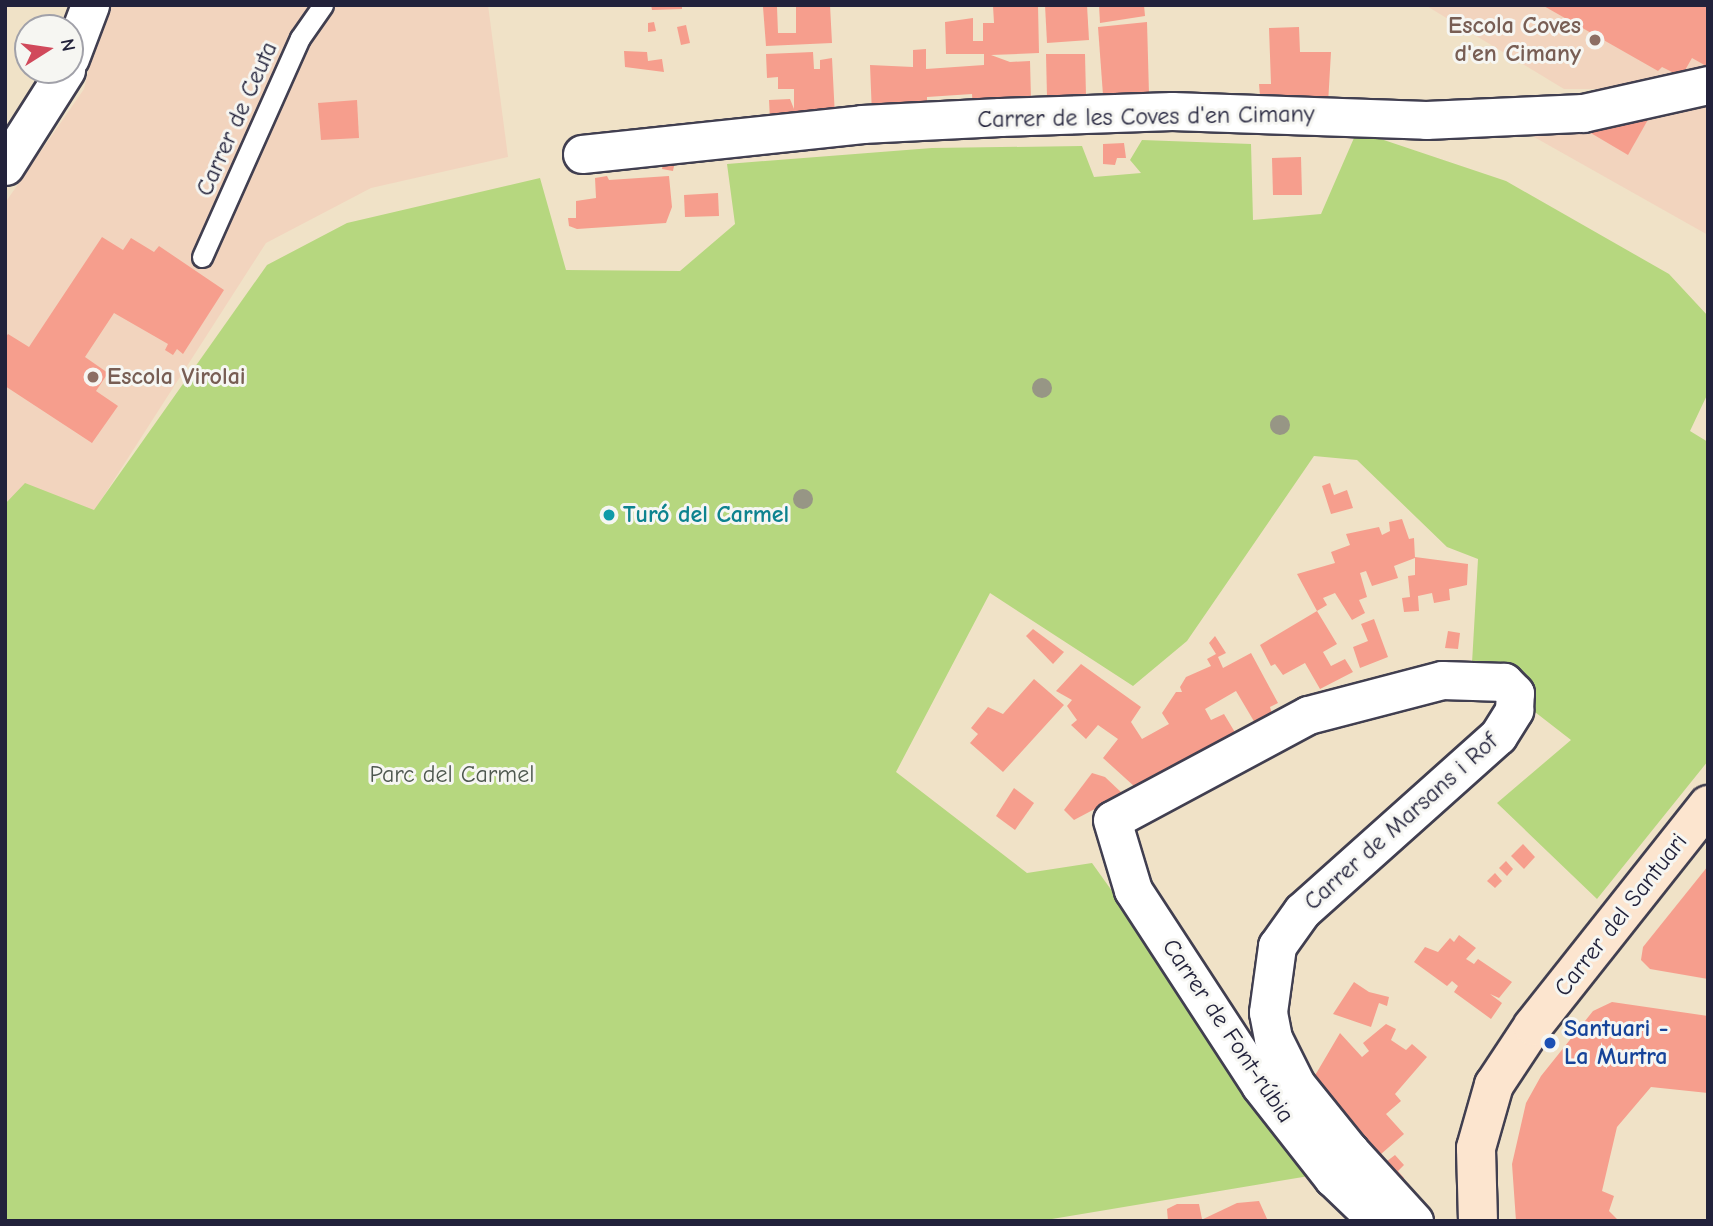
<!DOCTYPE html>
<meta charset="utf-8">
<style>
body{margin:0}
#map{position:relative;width:1713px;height:1226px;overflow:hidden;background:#f0e2c7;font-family:"Comic Neue",sans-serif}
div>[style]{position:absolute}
.built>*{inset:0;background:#f2d4be}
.green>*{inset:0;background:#b6d77f}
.building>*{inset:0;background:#f69e8d}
.roads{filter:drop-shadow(2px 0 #413f50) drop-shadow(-2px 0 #413f50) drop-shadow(0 2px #413f50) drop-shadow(0 -2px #413f50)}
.lane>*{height:19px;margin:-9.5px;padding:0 9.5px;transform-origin:9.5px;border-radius:9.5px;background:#fff}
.street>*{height:37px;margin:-18.5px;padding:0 18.5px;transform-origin:18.5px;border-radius:18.5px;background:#fff}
.secondary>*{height:38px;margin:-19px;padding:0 19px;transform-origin:19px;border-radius:19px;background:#fce5cf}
.trees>*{width:20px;height:20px;margin:-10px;border-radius:50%;background:#979685}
.dots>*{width:19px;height:19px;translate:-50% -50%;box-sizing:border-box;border:4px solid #f6f6f2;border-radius:50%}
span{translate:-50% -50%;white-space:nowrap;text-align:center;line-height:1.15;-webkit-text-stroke:6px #f6f6f2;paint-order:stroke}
.education-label{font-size:24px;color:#785e54;font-weight:700}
.right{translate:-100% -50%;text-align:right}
.left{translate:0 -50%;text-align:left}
.street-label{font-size:24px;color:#22223b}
.culture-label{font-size:24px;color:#0d838f;font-weight:700}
.park-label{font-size:24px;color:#4e584f}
.transit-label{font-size:24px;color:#164399;font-weight:700}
.frame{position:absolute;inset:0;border:7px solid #22223b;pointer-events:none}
.north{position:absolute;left:14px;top:14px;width:70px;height:70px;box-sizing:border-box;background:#f6f6f2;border:2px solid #a1a1a9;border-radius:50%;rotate:78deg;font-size:19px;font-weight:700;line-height:28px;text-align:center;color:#22223b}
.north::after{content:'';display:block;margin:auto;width:24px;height:32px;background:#d1495b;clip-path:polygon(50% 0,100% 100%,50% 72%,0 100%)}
</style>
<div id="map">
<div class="built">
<i style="clip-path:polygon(104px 5px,488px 5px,508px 157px,371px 188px,266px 243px,94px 511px,5px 581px,5px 203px,84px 89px)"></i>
<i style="clip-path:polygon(1425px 5px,1708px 5px,1708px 76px,1658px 89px,1564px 89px)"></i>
<i style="clip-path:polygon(1708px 92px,1708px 235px,1527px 133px)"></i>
</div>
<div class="green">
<i style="clip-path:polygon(1357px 131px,1506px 181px,1669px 274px,1708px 316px,1708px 393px,1690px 431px,1708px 442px,1708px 761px,1597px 899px,1497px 803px,1571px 740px,1472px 663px,1478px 559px,1447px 547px,1357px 460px,1314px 456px,1187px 641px,1133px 686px,990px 593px,896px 772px,1027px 873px,1092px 863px,1315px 1175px,1040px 1221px,5px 1221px,5px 504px,25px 483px,94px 510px,267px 265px,347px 223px,540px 178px,566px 270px,680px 271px,735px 224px,727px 164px,932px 148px,1082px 146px,1094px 177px,1141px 173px,1130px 160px,1142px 140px,1251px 144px,1253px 220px,1321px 214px)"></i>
</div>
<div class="building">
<i style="clip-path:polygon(651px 5px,682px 5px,682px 9px,652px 10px)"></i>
<i style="clip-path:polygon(830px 5px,832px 43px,766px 46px,763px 7px,777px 7px,778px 33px,796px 33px,796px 6px)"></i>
<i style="clip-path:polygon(1038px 5px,1039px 53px,991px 55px,1010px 62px,1030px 61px,1031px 99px,973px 111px,972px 94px,927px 97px,927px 113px,872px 115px,870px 65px,913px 67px,913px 50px,926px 49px,926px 69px,984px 65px,984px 54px,946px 54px,945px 22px,973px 18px,973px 41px,983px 41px,983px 23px,994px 23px,993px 6px)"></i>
<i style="clip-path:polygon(1045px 5px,1087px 5px,1089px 40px,1047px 43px)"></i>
<i style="clip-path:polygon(1099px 5px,1144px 5px,1145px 16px,1100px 23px)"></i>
<i style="clip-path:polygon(1542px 5px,1708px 5px,1708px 67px,1692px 58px,1684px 72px,1676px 74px,1662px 67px,1658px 71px)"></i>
<i style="clip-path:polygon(654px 22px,656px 31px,648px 32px,648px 23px)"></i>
<i style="clip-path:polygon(1147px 22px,1149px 94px,1103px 95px,1098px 27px)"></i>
<i style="clip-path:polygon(686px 25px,690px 43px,681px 45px,677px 27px)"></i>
<i style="clip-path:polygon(1299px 27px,1300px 52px,1331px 52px,1328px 104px,1272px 101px,1273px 96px,1260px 96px,1259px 84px,1271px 84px,1269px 28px)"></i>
<i style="clip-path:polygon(624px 51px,647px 52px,648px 61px,662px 59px,664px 72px,625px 67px)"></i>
<i style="clip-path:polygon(813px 52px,814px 69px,820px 69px,820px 60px,832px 58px,835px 117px,770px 120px,769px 100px,790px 99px,794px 109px,794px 89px,778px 89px,778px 77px,767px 78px,766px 54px)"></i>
<i style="clip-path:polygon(1046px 54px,1085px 54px,1086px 96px,1047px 97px)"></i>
<i style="clip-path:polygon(357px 100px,359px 138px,321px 140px,318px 103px)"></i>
<i style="clip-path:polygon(1654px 109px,1628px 155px,1584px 129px)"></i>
<i style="clip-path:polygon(1124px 143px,1126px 158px,1117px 158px,1115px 165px,1103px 164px,1103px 144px)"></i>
<i style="clip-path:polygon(1301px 157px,1302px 195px,1273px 195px,1272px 158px)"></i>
<i style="clip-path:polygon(664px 159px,675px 161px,673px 171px,662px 169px)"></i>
<i style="clip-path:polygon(607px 176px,609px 180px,669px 176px,672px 207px,666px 223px,577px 229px,569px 226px,568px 218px,576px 218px,576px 201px,596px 198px,595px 178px)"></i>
<i style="clip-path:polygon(718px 193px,719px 216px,685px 217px,684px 195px)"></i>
<i style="clip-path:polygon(102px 237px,123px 250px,131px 238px,154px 252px,159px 246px,224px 290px,183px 354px,177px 349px,173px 355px,165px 350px,168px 344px,114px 313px,85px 357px,108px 373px,96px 391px,118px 406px,92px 443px,5px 386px,5px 338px,8px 334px,29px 347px)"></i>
<i style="clip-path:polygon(1330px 483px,1334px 495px,1347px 490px,1353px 508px,1331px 514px,1322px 486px)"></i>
<i style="clip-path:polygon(1402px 519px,1409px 539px,1414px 538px,1415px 558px,1394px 566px,1398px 578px,1372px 586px,1366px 571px,1360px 573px,1367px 597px,1359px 600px,1365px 613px,1352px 620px,1335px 593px,1323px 598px,1327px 605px,1317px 611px,1297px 574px,1335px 563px,1331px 552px,1350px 545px,1346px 534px,1379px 527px,1382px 535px,1390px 531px,1389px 522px)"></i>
<i style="clip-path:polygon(1415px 557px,1468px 564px,1467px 585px,1449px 589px,1450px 600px,1434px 603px,1432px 593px,1418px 596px,1419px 611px,1404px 612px,1402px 598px,1410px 597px,1408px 576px,1415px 575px)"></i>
<i style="clip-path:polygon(1317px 611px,1337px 644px,1323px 652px,1331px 666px,1345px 659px,1353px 672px,1320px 689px,1305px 663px,1283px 675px,1275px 664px,1271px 666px,1260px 645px)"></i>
<i style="clip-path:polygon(1374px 619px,1388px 657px,1360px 668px,1353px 647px,1368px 641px,1361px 624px)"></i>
<i style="clip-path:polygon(1033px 629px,1064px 652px,1053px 664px,1026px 636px)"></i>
<i style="clip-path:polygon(1448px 631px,1460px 633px,1458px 649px,1445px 648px)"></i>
<i style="clip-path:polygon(1215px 636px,1226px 653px,1218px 657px,1223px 668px,1251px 653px,1278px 703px,1270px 707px,1272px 714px,1255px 723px,1236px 691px,1205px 709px,1211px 720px,1224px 714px,1236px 734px,1135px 787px,1103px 758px,1118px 739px,1098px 725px,1086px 739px,1071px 725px,1077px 720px,1067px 706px,1072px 700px,1056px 691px,1081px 664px,1141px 707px,1131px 722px,1142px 739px,1169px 724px,1162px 713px,1176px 692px,1182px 692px,1180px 687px,1186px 677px,1211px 666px,1207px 659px,1216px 654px,1209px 643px)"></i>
<i style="clip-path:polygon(1034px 679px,1064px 705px,1003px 772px,970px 743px,978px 734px,971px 728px,988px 707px,1003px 714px)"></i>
<i style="clip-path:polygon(1092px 773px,1105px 777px,1123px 794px,1074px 820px,1064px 810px)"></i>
<i style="clip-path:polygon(1014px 788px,1034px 803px,1015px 830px,996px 816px)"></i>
<i style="clip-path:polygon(1523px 844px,1535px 857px,1524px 869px,1511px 856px)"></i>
<i style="clip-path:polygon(1506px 861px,1513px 869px,1507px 876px,1499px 868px)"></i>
<i style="clip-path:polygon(1708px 866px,1708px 979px,1650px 969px,1641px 960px,1643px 947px)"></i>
<i style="clip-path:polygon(1495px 873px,1502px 881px,1495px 888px,1487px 881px)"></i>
<i style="clip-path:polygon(1459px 935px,1476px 948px,1466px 959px,1474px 964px,1478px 959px,1512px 982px,1499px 998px,1490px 994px,1502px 1003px,1491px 1019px,1454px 992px,1458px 986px,1452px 981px,1447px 986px,1414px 962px,1425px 947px,1438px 952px,1450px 938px,1454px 942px)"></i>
<i style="clip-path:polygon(1354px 982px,1369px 992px,1389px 997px,1387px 1006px,1379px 1003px,1371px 1027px,1333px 1014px)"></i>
<i style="clip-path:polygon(1612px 1002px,1708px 1016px,1708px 1093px,1651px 1087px,1617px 1127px,1602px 1191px,1614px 1196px,1609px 1211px,1619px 1221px,1516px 1221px,1512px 1164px,1526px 1103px,1541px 1076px,1593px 1011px)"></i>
<i style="clip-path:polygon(1386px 1024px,1396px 1029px,1391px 1040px,1406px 1050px,1412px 1044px,1427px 1057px,1395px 1094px,1401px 1101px,1386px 1114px,1404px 1134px,1373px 1161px,1307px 1089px,1340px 1033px,1362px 1057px,1369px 1051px,1363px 1043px)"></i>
<i style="clip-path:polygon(1395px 1155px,1404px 1165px,1398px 1171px,1404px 1178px,1395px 1187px,1378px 1168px)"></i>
<i style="clip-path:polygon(1259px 1201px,1268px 1221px,1199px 1221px,1237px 1203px)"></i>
<i style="clip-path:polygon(1177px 1204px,1199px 1204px,1202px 1219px,1168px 1221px,1167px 1209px)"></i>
</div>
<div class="roads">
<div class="lane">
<i style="left:202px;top:257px;width:240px;rotate:-65.9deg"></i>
<i style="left:300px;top:38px;width:40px;rotate:-55.1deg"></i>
</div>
<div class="street">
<i style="left:70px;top:58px;width:57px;rotate:-69.3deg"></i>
<i style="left:582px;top:154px;width:282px;rotate:-6.1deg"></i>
<i style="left:862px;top:124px;width:138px;rotate:-2.9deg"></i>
<i style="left:1000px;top:117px;width:172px;rotate:-2deg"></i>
<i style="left:1172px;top:111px;width:254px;rotate:2deg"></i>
<i style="left:1426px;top:120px;width:157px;rotate:-2.6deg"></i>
<i style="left:1583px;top:113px;width:128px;rotate:-12.6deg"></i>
<i style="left:5px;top:166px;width:114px;rotate:-57.6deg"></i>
<i style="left:1350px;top:1151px;width:95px;rotate:47.6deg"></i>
<i style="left:1333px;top:1178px;width:32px;rotate:-58deg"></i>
<i style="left:1350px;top:1151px;width:86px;rotate:-128.9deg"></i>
<i style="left:1296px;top:1084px;width:51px;rotate:-116.6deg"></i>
<i style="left:1273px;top:1038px;width:26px;rotate:-101deg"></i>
<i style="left:1268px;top:1012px;width:67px;rotate:-82.2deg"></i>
<i style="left:1277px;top:946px;width:43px;rotate:-54.5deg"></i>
<i style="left:1302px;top:911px;width:263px;rotate:-41.8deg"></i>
<i style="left:1498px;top:736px;width:31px;rotate:-58deg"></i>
<i style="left:1514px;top:710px;width:17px;rotate:-87deg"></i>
<i style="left:1515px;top:693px;width:16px;rotate:-135deg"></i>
<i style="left:1504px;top:682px;width:62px;rotate:-178.2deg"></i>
<i style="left:1442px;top:680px;width:138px;rotate:165.4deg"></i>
<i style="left:1308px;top:715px;width:222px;rotate:151.8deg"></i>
<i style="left:1112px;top:820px;width:73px;rotate:73.3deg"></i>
<i style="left:1133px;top:890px;width:233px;rotate:56.9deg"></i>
<i style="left:1260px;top:1085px;width:118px;rotate:51.9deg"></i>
<i style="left:1333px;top:1178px;width:62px;rotate:43.7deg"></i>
</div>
<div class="secondary">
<i style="left:1478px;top:1221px;width:73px;rotate:-91.6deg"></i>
<i style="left:1476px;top:1148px;width:66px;rotate:-74.1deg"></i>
<i style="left:1494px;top:1085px;width:71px;rotate:-56.5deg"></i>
<i style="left:1533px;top:1026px;width:282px;rotate:-51.6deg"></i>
</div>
</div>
<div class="trees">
<i style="left:1042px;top:388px"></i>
<i style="left:1280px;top:425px"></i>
<i style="left:803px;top:499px"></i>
</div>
<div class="dots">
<i style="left:1595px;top:40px;background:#8d6e63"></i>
<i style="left:93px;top:377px;background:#8d6e63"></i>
<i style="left:609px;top:515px;background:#0f9aa8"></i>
<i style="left:1550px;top:1043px;background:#1a4fb4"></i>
</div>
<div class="education-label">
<span class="right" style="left:1581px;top:40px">Escola Coves<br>d'en Cimany</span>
<span class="left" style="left:107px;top:377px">Escola Virolai</span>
</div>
<div class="street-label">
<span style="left:1146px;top:117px;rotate:-1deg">Carrer de les Coves d'en Cimany</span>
<span style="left:237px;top:119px;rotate:-66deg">Carrer de Ceuta</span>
<span style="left:1401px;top:822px;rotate:-42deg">Carrer de Marsans i Rof</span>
<span style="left:1621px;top:915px;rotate:-52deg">Carrer del Santuari</span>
<span style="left:1228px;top:1031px;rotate:56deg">Carrer de Font-rúbia</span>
</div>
<div class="culture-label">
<span class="left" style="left:623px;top:515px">Turó del Carmel</span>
</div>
<div class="park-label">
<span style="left:452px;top:775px">Parc del Carmel</span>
</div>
<div class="transit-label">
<span class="left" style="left:1564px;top:1043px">Santuari -<br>La Murtra</span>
</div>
<div class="frame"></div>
<div class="north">N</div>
</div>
